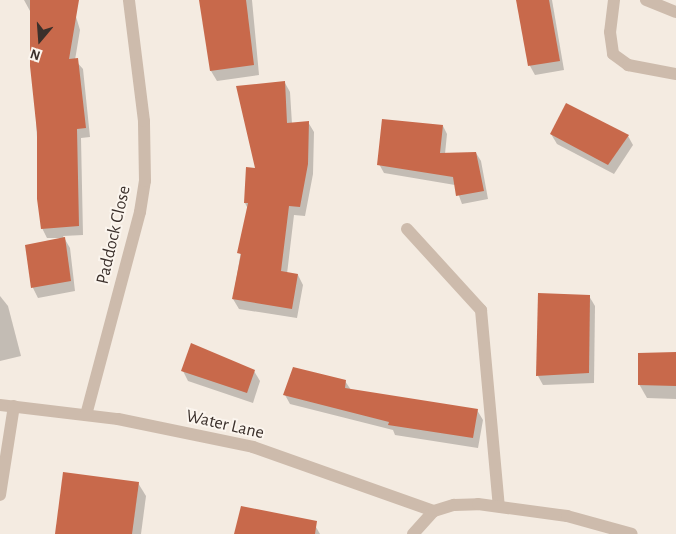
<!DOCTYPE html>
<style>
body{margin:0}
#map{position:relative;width:676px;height:534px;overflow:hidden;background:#f4ebe1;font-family:"Alegreya Sans",sans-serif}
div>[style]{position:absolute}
.shadow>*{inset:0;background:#0003}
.building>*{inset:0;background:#c8694b}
.minor>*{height:12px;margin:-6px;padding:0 6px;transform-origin:6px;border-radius:6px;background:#cdbbac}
span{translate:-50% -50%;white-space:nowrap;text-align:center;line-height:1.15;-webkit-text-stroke:4px #fbf5ee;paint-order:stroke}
.street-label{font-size:18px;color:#3b302b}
.north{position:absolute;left:15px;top:15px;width:50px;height:50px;-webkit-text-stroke:4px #fbf5ee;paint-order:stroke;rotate:198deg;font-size:14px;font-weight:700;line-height:20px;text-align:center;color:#3b302b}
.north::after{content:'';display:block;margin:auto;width:18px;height:22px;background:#3b302b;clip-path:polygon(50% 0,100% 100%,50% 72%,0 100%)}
</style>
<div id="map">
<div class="shadow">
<i style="clip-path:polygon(24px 0,71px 0,80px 30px,75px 60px,83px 69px,90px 137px,81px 138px,83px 235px,63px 236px,70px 248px,75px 291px,38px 298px,33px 288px,27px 246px,63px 238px,47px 238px,42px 228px,30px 11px)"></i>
<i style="clip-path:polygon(201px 0,252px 0,259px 75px,217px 81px,211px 71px)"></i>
<i style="clip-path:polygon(517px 0,552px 0,564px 70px,535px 75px,530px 66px)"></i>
<i style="clip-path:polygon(285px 83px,290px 92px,292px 124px,308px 122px,314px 132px,313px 174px,305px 216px,294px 215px,287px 274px,298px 275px,303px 285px,297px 318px,239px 309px,233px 299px,248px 209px,245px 203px)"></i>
<i style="clip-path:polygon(443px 126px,447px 134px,445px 154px,476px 153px,481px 161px,488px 199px,462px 204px,455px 185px,384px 173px,379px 164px)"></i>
<i style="clip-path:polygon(551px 134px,628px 136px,633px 145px,614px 174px,557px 144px)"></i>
<i style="clip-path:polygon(0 296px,8px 306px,21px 356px,0 361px)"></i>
<i style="clip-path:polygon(589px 296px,595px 306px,594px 383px,543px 385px,538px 376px)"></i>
<i style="clip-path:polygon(676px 354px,676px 399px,647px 398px,639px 384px)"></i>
<i style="clip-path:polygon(183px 371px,254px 371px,260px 381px,253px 403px,188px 381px)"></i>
<i style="clip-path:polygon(345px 381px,351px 390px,477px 410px,483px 420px,478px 448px,395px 435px,393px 430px,290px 404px,285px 395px)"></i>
<i style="clip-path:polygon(138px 483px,146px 496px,141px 534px,56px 534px)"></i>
<i style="clip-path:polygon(313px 522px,320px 534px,235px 534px)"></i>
</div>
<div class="building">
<i style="clip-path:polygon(30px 0,79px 0,69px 59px,78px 58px,86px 128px,77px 129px,79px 226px,41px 229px,37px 199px,37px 132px,30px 66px)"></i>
<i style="clip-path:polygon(199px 0,246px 0,254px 65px,210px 71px)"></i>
<i style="clip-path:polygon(516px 0,549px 0,560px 61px,528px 66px)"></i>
<i style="clip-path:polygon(285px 81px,287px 123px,309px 121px,308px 164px,300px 207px,289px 206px,281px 271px,298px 274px,292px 309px,232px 299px,241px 254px,237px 253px,248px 203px,244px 203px,246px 167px,255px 168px,236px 86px)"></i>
<i style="clip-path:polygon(566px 103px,629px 135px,608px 165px,550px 134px)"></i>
<i style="clip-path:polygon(382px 119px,443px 125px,440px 153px,476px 152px,484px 191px,456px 196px,453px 177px,377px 165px)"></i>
<i style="clip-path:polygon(65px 237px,71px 281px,31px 288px,25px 245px)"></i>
<i style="clip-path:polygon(538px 293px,590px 295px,589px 373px,536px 376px)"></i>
<i style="clip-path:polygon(191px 343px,255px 370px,247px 393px,181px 371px)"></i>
<i style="clip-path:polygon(676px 352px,676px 386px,638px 385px,638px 353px)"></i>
<i style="clip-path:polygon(293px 367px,346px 380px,345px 388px,478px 409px,473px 438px,388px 425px,389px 422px,283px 395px)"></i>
<i style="clip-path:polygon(63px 472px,139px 482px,132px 534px,55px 534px)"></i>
<i style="clip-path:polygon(241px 506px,317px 521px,315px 534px,234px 534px)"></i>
</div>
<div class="minor">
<i style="left:614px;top:0;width:32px;rotate:97deg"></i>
<i style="left:610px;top:32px;width:22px;rotate:82deg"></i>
<i style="left:613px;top:54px;width:19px;rotate:36deg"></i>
<i style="left:628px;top:65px;width:49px;rotate:10.6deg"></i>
<i style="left:646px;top:0;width:32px;rotate:22deg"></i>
<i style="left:407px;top:229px;width:110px;rotate:47.6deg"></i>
<i style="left:481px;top:310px;width:197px;rotate:84.8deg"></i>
<i style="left:0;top:405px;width:119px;rotate:6.8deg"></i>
<i style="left:118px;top:419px;width:138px;rotate:11.7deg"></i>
<i style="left:253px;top:447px;width:192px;rotate:19.5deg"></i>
<i style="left:86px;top:415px;width:210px;rotate:-75.1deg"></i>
<i style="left:140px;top:212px;width:31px;rotate:-81deg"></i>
<i style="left:145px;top:181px;width:60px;rotate:-91deg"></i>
<i style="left:144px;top:121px;width:122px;rotate:-97.1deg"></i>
<i style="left:0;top:495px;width:90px;rotate:-81.1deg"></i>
<i style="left:413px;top:534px;width:31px;rotate:-48deg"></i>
<i style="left:434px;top:511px;width:21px;rotate:-17deg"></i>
<i style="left:454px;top:505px;width:24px;rotate:-2deg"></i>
<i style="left:478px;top:504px;width:90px;rotate:7.7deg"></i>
<i style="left:567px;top:516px;width:67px;rotate:15.5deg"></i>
</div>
<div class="street-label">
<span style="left:114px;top:235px;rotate:-77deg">Paddock Close</span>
<span style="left:225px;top:425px;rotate:13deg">Water Lane</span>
</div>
<div class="north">N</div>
</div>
